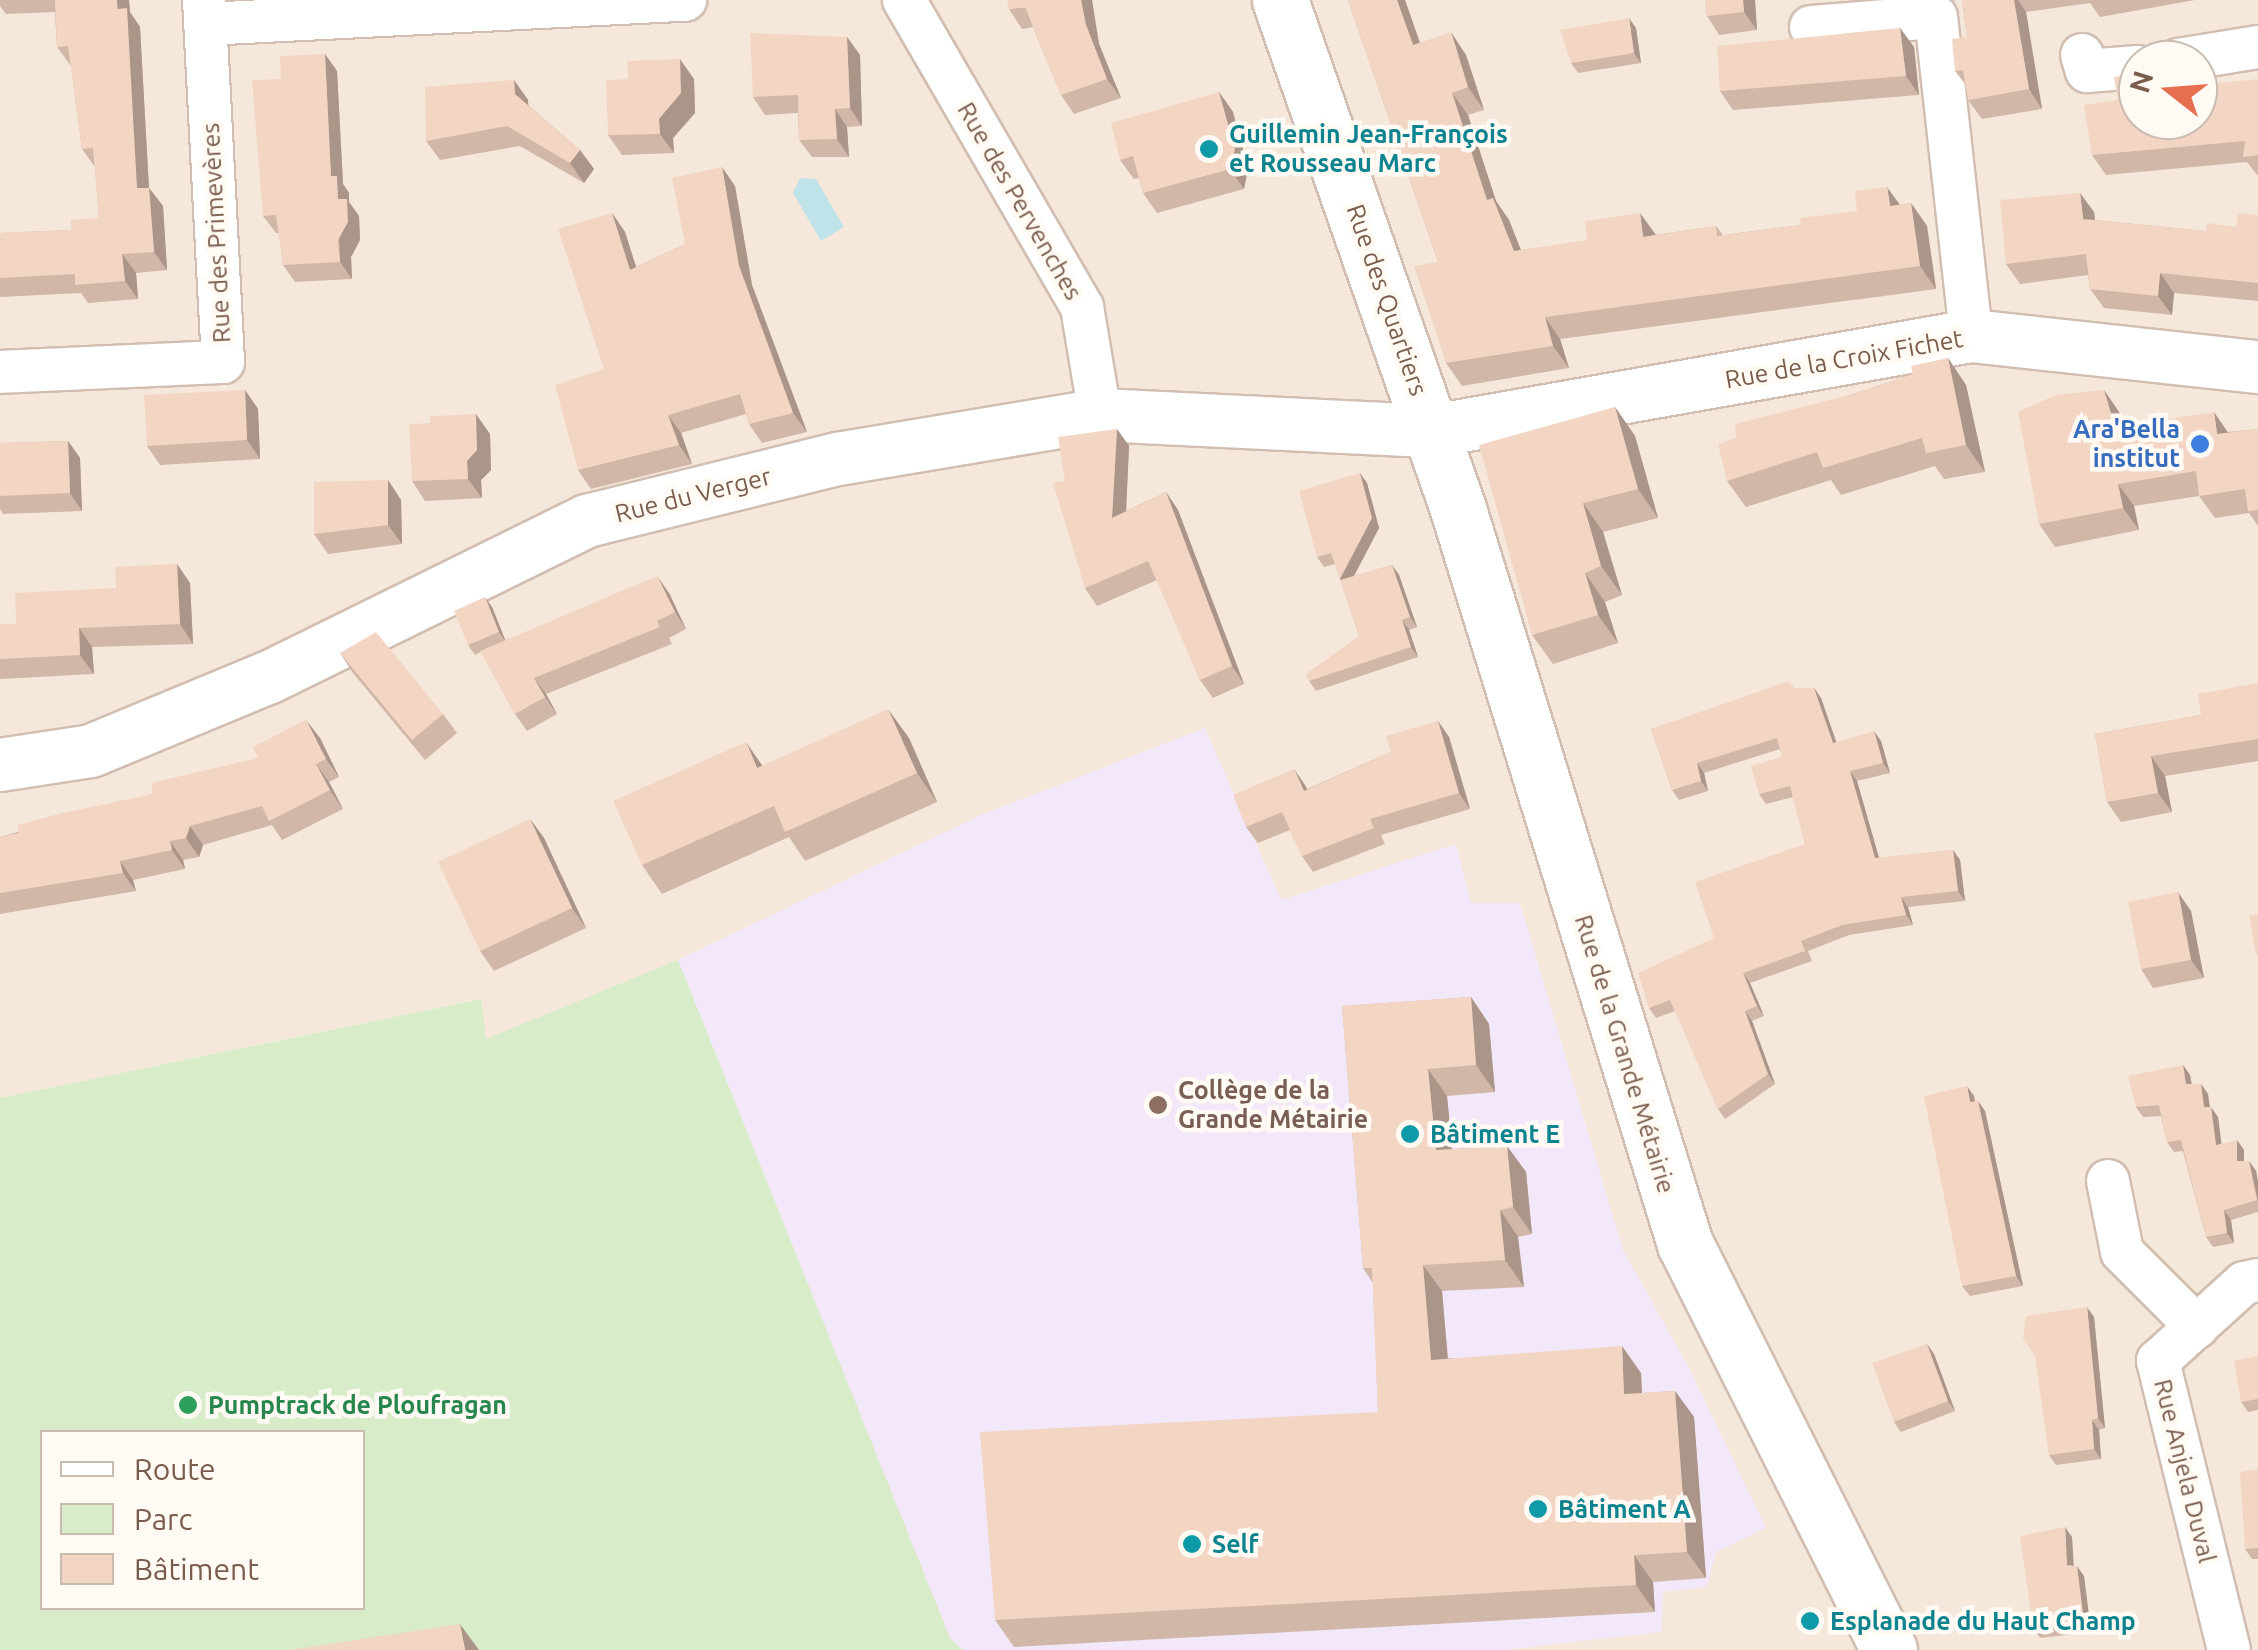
<!DOCTYPE html>
<meta charset="utf-8">
<style>
body{margin:0}
#map{position:relative;width:2258px;height:1650px;overflow:hidden;background:#fdf6ec;font-family:Ubuntu,sans-serif}
div>[style]{position:absolute}
.residential>*{inset:0;background:#f5e8da}
.education>*{inset:0;background:#f3e8fa}
.green>*{inset:0;background:#d8ecc9}
.water>*{inset:0;background:#bfe3e8}
.roads{filter:drop-shadow(2px 0 #d1beb0) drop-shadow(-2px 0 #d1beb0) drop-shadow(0 2px #d1beb0) drop-shadow(0 -2px #d1beb0)}
.minor>*{height:42px;margin:-21px;padding:0 21px;transform-origin:21px;border-radius:21px;background:#fff}
.tertiary>*{height:52px;margin:-26px;padding:0 26px;transform-origin:26px;border-radius:26px;background:#fff}
.secondary>*{height:55px;margin:-27.5px;padding:0 27.5px;transform-origin:27.5px;border-radius:27.5px;background:#fff}
.wall>*{inset:0;background:#d1b7a8}
.shaded-wall>*{inset:0;background:#aa9588}
.building>*{inset:0;background:#f3d5c3}
.dots>*{width:28px;height:28px;translate:-50% -50%;box-sizing:border-box;border:5px solid #fffaf3;border-radius:50%}
span{translate:-50% -50%;white-space:nowrap;text-align:center;line-height:1.15;-webkit-text-stroke:9px #fffaf3;paint-order:stroke}
.culture-label{font-size:25px;color:#0d838f;font-weight:700}
.left{translate:0 -50%;text-align:left}
.street-label{font-size:25px;color:#7a5c4d}
.shop-label{font-size:25px;color:#366cbe;font-weight:700}
.right{translate:-100% -50%;text-align:right}
.education-label{font-size:25px;color:#785e54;font-weight:700}
.leisure-label{font-size:25px;color:#27864d;font-weight:700}
.legend{position:absolute;left:40px;top:1430px;width:325px;height:180px;box-sizing:border-box;background:#fffaf3;border:2px solid #cabbb1;margin:0;padding:12px 18px;list-style:none;font-size:30px;color:#7a5c4d}
.legend li{display:flex;align-items:center;gap:20px;height:50px}
.legend b{width:50px;border:2px solid #cabbb1}
.north{position:absolute;left:2118px;top:40px;width:100px;height:100px;box-sizing:border-box;background:#fffaf3;border:2px solid #cabbb1;border-radius:50%;rotate:287deg;font-size:28px;font-weight:700;line-height:40px;text-align:center;color:#7a5c4d}
.north::after{content:'';display:block;margin:auto;width:35px;height:45px;background:#e76f51;clip-path:polygon(50% 0,100% 100%,50% 72%,0 100%)}
</style>
<div id="map">
<div class="residential">
<i style="clip-path:polygon(evenodd,0 0,2258px 0,2258px 1650px,963px 1650px,485px 1039px,480px 999px,0 1098px,0 0,2138px 60px,2198px 60px,2198px 120px,2138px 120px,2138px 60px)"></i>
</div>
<div class="education">
<i style="clip-path:polygon(1205px 728px,1281px 900px,1456px 844px,1471px 903px,1520px 903px,1623px 1250px,1688px 1366px,1766px 1528px,1716px 1552px,1707px 1587px,1663px 1592px,1662px 1632px,1503px 1650px,963px 1650px,950px 1639px,678px 960px,981px 815px)"></i>
</div>
<div class="green">
<i style="clip-path:polygon(evenodd,678px 960px,950px 1638px,963px 1650px,0 1650px,0 1098px,481px 999px,486px 1039px,678px 960px,42px 1432px,362px 1432px,362px 1608px,42px 1608px,42px 1432px)"></i>
</div>
<div class="water">
<i style="clip-path:polygon(800px 178px,816px 179px,844px 227px,821px 241px,793px 193px)"></i>
</div>
<div class="roads">
<div class="minor">
<i style="left:904px;top:0;width:355px;rotate:59.9deg"></i>
<i style="left:1082px;top:307px;width:109px;rotate:80.5deg"></i>
<i style="left:205px;top:24px;width:481px;rotate:-2.9deg"></i>
<i style="left:1811px;top:27px;width:125px;rotate:-4.6deg"></i>
<i style="left:1936px;top:17px;width:321px;rotate:83.7deg"></i>
<i style="left:2082px;top:55px;width:17px;rotate:73deg"></i>
<i style="left:2087px;top:71px;width:51px;rotate:-4.5deg"></i>
<i style="left:2178px;top:60px;width:81px;rotate:-9.2deg"></i>
<i style="left:0;top:372px;width:223px;rotate:-2.6deg"></i>
<i style="left:223px;top:362px;width:362px;rotate:-93deg"></i>
<i style="left:2108px;top:1181px;width:72px;rotate:78.8deg"></i>
<i style="left:2122px;top:1252px;width:106px;rotate:45deg"></i>
<i style="left:2229px;top:1650px;width:298px;rotate:-103.8deg"></i>
<i style="left:2158px;top:1361px;width:116px;rotate:-42.2deg"></i>
<i style="left:2244px;top:1283px;width:14px;rotate:-12deg"></i>
</div>
<div class="tertiary">
<i style="left:0;top:765px;width:92px;rotate:-8.7deg"></i>
<i style="left:91px;top:751px;width:194px;rotate:-22.5deg"></i>
<i style="left:270px;top:677px;width:353px;rotate:-26.2deg"></i>
<i style="left:587px;top:521px;width:259px;rotate:-13.9deg"></i>
<i style="left:838px;top:459px;width:266px;rotate:-9.5deg"></i>
<i style="left:1100px;top:415px;width:333px;rotate:2.8deg"></i>
<i style="left:1433px;top:431px;width:546px;rotate:-10.01deg"></i>
<i style="left:1971px;top:336px;width:289px;rotate:6.2deg"></i>
</div>
<div class="secondary">
<i style="left:1280px;top:0;width:539px;rotate:70.72deg"></i>
<i style="left:1458px;top:509px;width:769px;rotate:72.84deg"></i>
<i style="left:1685px;top:1244px;width:454px;rotate:63.3deg"></i>
</div>
</div>
<div class="wall">
<i style="clip-path:polygon(0 0,129px 0,130px 12px,140px 27px,149px 188px,163px 206px,167px 270px,136px 273px,138px 299px,88px 303px,81px 293px,1px 297px,0 296px,0 233px,71px 230px,99px 218px,95px 167px,82px 149px,71px 66px,57px 47px,55px 12px,6px 14px,0 6px)"></i>
<i style="clip-path:polygon(1092px 0,1099px 44px,1121px 98px,1074px 114px,1061px 95px,1033px 27px,1022px 29px,1009px 9px)"></i>
<i style="clip-path:polygon(1348px 0,1405px 0,1420px 42px,1466px 55px,1484px 110px,1468px 115px,1496px 201px,1509px 220px,1521px 250px,1655px 235px,1716px 226px,1723px 235px,1801px 225px,1911px 203px,1927px 226px,1936px 289px,1560px 339px,1569px 368px,1462px 386px,1446px 363px,1438px 262px)"></i>
<i style="clip-path:polygon(1705px 0,1755px 0,1757px 30px,1719px 35px,1707px 16px)"></i>
<i style="clip-path:polygon(1962px 0,2195px 0,2100px 17px,2090px 3px,2026px 12px,2042px 109px,1982px 119px,1968px 100px,1966px 85px,1955px 71px,1967px 37px)"></i>
<i style="clip-path:polygon(1636px 28px,1641px 63px,1578px 73px,1571px 63px)"></i>
<i style="clip-path:polygon(1900px 28px,1914px 47px,1919px 95px,1733px 110px,1720px 91px)"></i>
<i style="clip-path:polygon(847px 37px,860px 55px,862px 126px,847px 127px,849px 157px,812px 157px,799px 140px,798px 113px,765px 115px,753px 97px)"></i>
<i style="clip-path:polygon(325px 54px,337px 71px,343px 184px,349px 193px,349px 202px,359px 216px,360px 240px,351px 257px,352px 279px,295px 282px,283px 265px,279px 233px,276px 233px,263px 216px)"></i>
<i style="clip-path:polygon(694px 79px,695px 113px,673px 138px,674px 153px,622px 155px,608px 135px)"></i>
<i style="clip-path:polygon(2258px 79px,2258px 176px,2247px 162px,2106px 175px,2092px 155px,2138px 120px)"></i>
<i style="clip-path:polygon(514px 80px,528px 100px,528px 105px,580px 150px,594px 169px,584px 183px,520px 146px,440px 160px,426px 141px)"></i>
<i style="clip-path:polygon(1219px 92px,1233px 112px,1248px 169px,1244px 189px,1157px 213px,1143px 193px,1139px 178px,1134px 179px,1120px 160px)"></i>
<i style="clip-path:polygon(735px 186px,752px 285px,807px 432px,762px 443px,749px 424px,746px 414px,681px 433px,692px 464px,591px 489px,578px 470px,604px 369px,612px 213px,625px 232px,636px 267px,685px 244px)"></i>
<i style="clip-path:polygon(2094px 212px,2095px 220px,2206px 231px,2236px 227px,2258px 215px,2258px 301px,2174px 293px,2172px 315px,2104px 308px,2090px 289px,2088px 275px,2020px 284px,2006px 264px)"></i>
<i style="clip-path:polygon(1948px 358px,1966px 385px,1985px 472px,1944px 479px,1935px 466px,1841px 495px,1831px 480px,1746px 507px,1727px 481px,1736px 438px,1850px 395px,1913px 374px)"></i>
<i style="clip-path:polygon(245px 390px,258px 409px,260px 459px,160px 465px,147px 446px)"></i>
<i style="clip-path:polygon(2104px 390px,2119px 412px,2124px 426px,2228px 432px,2258px 429px,2258px 526px,2249px 513px,2215px 518px,2199px 496px,2134px 506px,2139px 530px,2055px 547px,2039px 524px)"></i>
<i style="clip-path:polygon(1615px 407px,1635px 436px,1658px 518px,1603px 532px,1622px 595px,1605px 602px,1618px 643px,1553px 664px,1532px 635px)"></i>
<i style="clip-path:polygon(1117px 429px,1129px 446px,1126px 511px,1166px 492px,1178px 510px,1244px 684px,1213px 698px,1200px 680px,1157px 580px,1097px 606px,1085px 588px,1065px 481px)"></i>
<i style="clip-path:polygon(490px 434px,491px 470px,481px 480px,482px 498px,425px 501px,412px 481px)"></i>
<i style="clip-path:polygon(68px 441px,80px 458px,82px 511px,3px 514px,0 509px,0 443px)"></i>
<i style="clip-path:polygon(388px 480px,401px 500px,402px 544px,328px 554px,314px 534px)"></i>
<i style="clip-path:polygon(1367px 483px,1379px 528px,1354px 576px,1392px 565px,1399px 575px,1417px 627px,1409px 630px,1418px 657px,1316px 691px,1309px 681px,1359px 636px,1335px 564px,1324px 567px,1317px 557px)"></i>
<i style="clip-path:polygon(177px 564px,190px 583px,193px 644px,92px 647px,94px 674px,0 679px,0 624px,16px 624px,116px 588px)"></i>
<i style="clip-path:polygon(669px 593px,686px 629px,669px 638px,672px 644px,546px 694px,557px 714px,527px 731px,515px 714px,481px 652px,475px 655px,468px 645px,492px 607px,505px 640px)"></i>
<i style="clip-path:polygon(340px 653px,443px 714px,457px 733px,425px 760px,353px 673px)"></i>
<i style="clip-path:polygon(2258px 683px,2258px 761px,2165px 776px,2172px 812px,2121px 822px,2107px 802px,2095px 734px,2201px 715px)"></i>
<i style="clip-path:polygon(1794px 688px,1814px 688px,1821px 698px,1836px 742px,1881px 741px,1890px 773px,1857px 781px,1879px 858px,1953px 850px,1960px 860px,1965px 901px,1908px 907px,1913px 925px,1849px 935px,1808px 951px,1812px 961px,1750px 983px,1764px 1016px,1752px 1021px,1775px 1084px,1725px 1119px,1718px 1109px,1675px 1011px,1656px 1018px,1649px 1008px,1805px 844px,1793px 797px,1766px 804px,1759px 794px,1782px 757px,1780px 749px,1704px 773px,1708px 791px,1679px 800px,1672px 790px,1651px 729px)"></i>
<i style="clip-path:polygon(1438px 721px,1449px 737px,1470px 809px,1381px 835px,1385px 844px,1313px 872px,1302px 856px,1290px 830px,1258px 843px,1246px 827px,1305px 785px,1307px 789px,1391px 752px)"></i>
<i style="clip-path:polygon(320px 738px,339px 777px,329px 782px,343px 809px,282px 840px,272px 825px,203px 845px,199px 857px,183px 860px,185px 869px,133px 880px,136px 891px,0 914px,0 837px,153px 794px)"></i>
<i style="clip-path:polygon(909px 738px,937px 802px,805px 861px,789px 837px,662px 894px,642px 865px,762px 766px)"></i>
<i style="clip-path:polygon(530px 819px,544px 838px,586px 928px,494px 971px,480px 951px)"></i>
<i style="clip-path:polygon(2191px 911px,2204px 978px,2153px 988px,2141px 969px)"></i>
<i style="clip-path:polygon(1471px 997px,1489px 1024px,1495px 1092px,1447px 1096px,1452px 1149px,1507px 1146px,1526px 1172px,1532px 1234px,1518px 1237px,1524px 1287px,1442px 1291px,1448px 1358px,1641px 1373px,1642px 1393px,1675px 1391px,1694px 1417px,1706px 1578px,1653px 1582px,1655px 1612px,1014px 1647px,995px 1620px,1378px 1412px,1373px 1283px,1363px 1268px,1342px 1006px)"></i>
<i style="clip-path:polygon(2183px 1065px,2190px 1075px,2192px 1084px,2201px 1084px,2208px 1094px,2210px 1107px,2218px 1117px,2221px 1144px,2244px 1150px,2244px 1161px,2249px 1161px,2256px 1171px,2258px 1182px,2258px 1212px,2231px 1220px,2234px 1243px,2213px 1247px,2206px 1237px,2183px 1151px,2174px 1152px,2167px 1142px,2161px 1116px,2143px 1117px,2136px 1107px)"></i>
<i style="clip-path:polygon(1974px 1096px,1975px 1102px,1978px 1101px,1985px 1111px,2023px 1286px,1970px 1296px,1962px 1286px)"></i>
<i style="clip-path:polygon(2094px 1317px,2105px 1428px,2099px 1430px,2101px 1459px,2056px 1465px,2049px 1455px)"></i>
<i style="clip-path:polygon(1927px 1344px,1934px 1354px,1955px 1411px,1901px 1432px,1894px 1422px)"></i>
<i style="clip-path:polygon(2258px 1356px,2258px 1410px,2248px 1412px,2241px 1402px)"></i>
<i style="clip-path:polygon(2258px 1469px,2258px 1559px,2252px 1559px,2245px 1549px)"></i>
<i style="clip-path:polygon(2072px 1537px,2074px 1566px,2084px 1576px,2091px 1632px,2040px 1638px,2033px 1628px)"></i>
</div>
<div class="shaded-wall">
<i style="clip-path:polygon(117px 0,129px 0,130px 12px,140px 27px,150px 207px,137px 188px)"></i>
<i style="clip-path:polygon(1081px 0,1092px 0,1099px 44px,1121px 98px,1107px 79px,1086px 25px)"></i>
<i style="clip-path:polygon(1397px 0,1405px 0,1428px 67px,1413px 45px)"></i>
<i style="clip-path:polygon(1743px 0,1755px 0,1757px 30px,1744px 12px)"></i>
<i style="clip-path:polygon(2014px 0,2018px 0,2026px 12px,2042px 109px,2029px 89px)"></i>
<i style="clip-path:polygon(1629px 18px,1636px 28px,1641px 63px,1634px 53px)"></i>
<i style="clip-path:polygon(1900px 28px,1914px 47px,1919px 95px,1906px 76px)"></i>
<i style="clip-path:polygon(1451px 32px,1466px 55px,1484px 110px,1468px 87px)"></i>
<i style="clip-path:polygon(847px 37px,860px 55px,862px 126px,850px 108px)"></i>
<i style="clip-path:polygon(325px 54px,337px 71px,343px 184px,349px 193px,349px 202px,359px 216px,360px 240px,351px 257px,352px 279px,340px 262px,338px 199px,331px 176px)"></i>
<i style="clip-path:polygon(680px 59px,694px 79px,695px 113px,673px 138px,674px 153px,660px 134px,659px 119px)"></i>
<i style="clip-path:polygon(514px 80px,528px 100px,529px 113px,515px 94px)"></i>
<i style="clip-path:polygon(1219px 92px,1233px 112px,1248px 169px,1244px 189px,1230px 169px)"></i>
<i style="clip-path:polygon(1452px 93px,1468px 115px,1496px 201px,1509px 220px,1530px 273px,1514px 251px,1487px 200px)"></i>
<i style="clip-path:polygon(835px 109px,847px 127px,849px 157px,837px 139px)"></i>
<i style="clip-path:polygon(580px 150px,594px 169px,584px 183px,570px 163px)"></i>
<i style="clip-path:polygon(722px 167px,735px 186px,752px 285px,807px 432px,793px 413px,739px 266px)"></i>
<i style="clip-path:polygon(1887px 187px,1903px 209px,1890px 206px)"></i>
<i style="clip-path:polygon(149px 188px,163px 206px,167px 270px,154px 252px)"></i>
<i style="clip-path:polygon(2080px 193px,2094px 212px,2097px 239px,2083px 219px)"></i>
<i style="clip-path:polygon(1911px 203px,1927px 226px,1936px 289px,1920px 266px)"></i>
<i style="clip-path:polygon(612px 213px,625px 232px,643px 289px,630px 270px)"></i>
<i style="clip-path:polygon(1640px 213px,1656px 235px,1643px 237px)"></i>
<i style="clip-path:polygon(122px 254px,136px 273px,138px 299px,125px 281px)"></i>
<i style="clip-path:polygon(2160px 273px,2174px 293px,2172px 315px,2158px 296px)"></i>
<i style="clip-path:polygon(1545px 317px,1560px 339px,1569px 368px,1553px 346px)"></i>
<i style="clip-path:polygon(1948px 358px,1966px 385px,1985px 472px,1966px 445px)"></i>
<i style="clip-path:polygon(245px 390px,258px 409px,260px 459px,247px 440px)"></i>
<i style="clip-path:polygon(2104px 390px,2119px 412px,2131px 450px,2115px 427px)"></i>
<i style="clip-path:polygon(1615px 407px,1635px 436px,1658px 518px,1638px 489px)"></i>
<i style="clip-path:polygon(2214px 412px,2229px 434px,2217px 434px)"></i>
<i style="clip-path:polygon(476px 414px,490px 434px,491px 470px,481px 480px,482px 498px,468px 479px,467px 461px)"></i>
<i style="clip-path:polygon(668px 415px,681px 433px,692px 464px,679px 445px)"></i>
<i style="clip-path:polygon(1117px 429px,1129px 446px,1125px 535px,1112px 518px)"></i>
<i style="clip-path:polygon(68px 441px,80px 458px,82px 511px,70px 493px)"></i>
<i style="clip-path:polygon(1360px 473px,1367px 483px,1379px 528px,1347px 589px,1340px 579px)"></i>
<i style="clip-path:polygon(388px 480px,401px 500px,402px 544px,388px 525px)"></i>
<i style="clip-path:polygon(2118px 484px,2134px 506px,2139px 530px,2123px 508px)"></i>
<i style="clip-path:polygon(1166px 492px,1178px 510px,1244px 684px,1232px 666px)"></i>
<i style="clip-path:polygon(1583px 503px,1603px 532px,1622px 595px,1601px 566px)"></i>
<i style="clip-path:polygon(177px 564px,190px 583px,193px 644px,180px 624px)"></i>
<i style="clip-path:polygon(1392px 565px,1399px 575px,1417px 627px,1410px 617px)"></i>
<i style="clip-path:polygon(1585px 573px,1605px 602px,1618px 643px,1598px 615px)"></i>
<i style="clip-path:polygon(657px 576px,669px 593px,686px 629px,675px 612px)"></i>
<i style="clip-path:polygon(485px 597px,492px 607px,506px 642px,499px 632px)"></i>
<i style="clip-path:polygon(1402px 620px,1409px 630px,1418px 657px,1411px 647px)"></i>
<i style="clip-path:polygon(79px 628px,92px 647px,94px 674px,80px 655px)"></i>
<i style="clip-path:polygon(534px 678px,546px 694px,557px 714px,545px 697px)"></i>
<i style="clip-path:polygon(1814px 688px,1821px 698px,1840px 753px,1833px 743px)"></i>
<i style="clip-path:polygon(888px 709px,909px 738px,937px 802px,917px 773px)"></i>
<i style="clip-path:polygon(306px 720px,320px 738px,339px 777px,326px 759px)"></i>
<i style="clip-path:polygon(1438px 721px,1449px 737px,1470px 809px,1459px 793px)"></i>
<i style="clip-path:polygon(1874px 731px,1881px 741px,1890px 773px,1883px 763px)"></i>
<i style="clip-path:polygon(746px 742px,766px 771px,757px 768px)"></i>
<i style="clip-path:polygon(2151px 756px,2165px 776px,2172px 812px,2158px 793px)"></i>
<i style="clip-path:polygon(1697px 763px,1704px 773px,1708px 791px,1701px 781px)"></i>
<i style="clip-path:polygon(316px 764px,329px 782px,343px 809px,330px 790px)"></i>
<i style="clip-path:polygon(1294px 769px,1305px 785px,1315px 807px,1304px 791px)"></i>
<i style="clip-path:polygon(1850px 771px,1857px 781px,1882px 868px,1875px 858px)"></i>
<i style="clip-path:polygon(530px 819px,544px 838px,586px 928px,572px 908px)"></i>
<i style="clip-path:polygon(190px 826px,203px 845px,199px 857px,186px 838px)"></i>
<i style="clip-path:polygon(170px 841px,183px 860px,185px 869px,172px 850px)"></i>
<i style="clip-path:polygon(1953px 850px,1960px 860px,1965px 901px,1958px 891px)"></i>
<i style="clip-path:polygon(120px 861px,133px 880px,136px 891px,123px 873px)"></i>
<i style="clip-path:polygon(2178px 892px,2191px 911px,2204px 978px,2191px 960px)"></i>
<i style="clip-path:polygon(1901px 897px,1908px 907px,1913px 925px,1906px 915px)"></i>
<i style="clip-path:polygon(1743px 973px,1750px 983px,1764px 1016px,1757px 1006px)"></i>
<i style="clip-path:polygon(1471px 997px,1489px 1024px,1495px 1092px,1476px 1065px)"></i>
<i style="clip-path:polygon(1745px 1011px,1752px 1021px,1775px 1084px,1768px 1074px)"></i>
<i style="clip-path:polygon(2183px 1065px,2190px 1075px,2193px 1094px,2186px 1084px)"></i>
<i style="clip-path:polygon(1428px 1069px,1447px 1096px,1455px 1177px,1436px 1150px)"></i>
<i style="clip-path:polygon(2201px 1084px,2208px 1094px,2211px 1117px,2204px 1107px)"></i>
<i style="clip-path:polygon(1967px 1086px,1974px 1096px,1977px 1112px,1970px 1102px)"></i>
<i style="clip-path:polygon(1978px 1101px,1985px 1111px,2023px 1286px,2016px 1276px)"></i>
<i style="clip-path:polygon(2211px 1107px,2218px 1117px,2223px 1155px,2216px 1145px)"></i>
<i style="clip-path:polygon(2237px 1140px,2244px 1150px,2244px 1171px,2237px 1161px)"></i>
<i style="clip-path:polygon(1507px 1146px,1526px 1172px,1532px 1234px,1513px 1207px)"></i>
<i style="clip-path:polygon(2249px 1161px,2256px 1171px,2258px 1182px,2258px 1201px)"></i>
<i style="clip-path:polygon(1500px 1210px,1518px 1237px,1524px 1287px,1505px 1260px)"></i>
<i style="clip-path:polygon(2224px 1210px,2231px 1220px,2234px 1243px,2227px 1233px)"></i>
<i style="clip-path:polygon(1423px 1265px,1442px 1291px,1450px 1386px,1431px 1360px)"></i>
<i style="clip-path:polygon(2087px 1307px,2094px 1317px,2105px 1428px,2098px 1418px)"></i>
<i style="clip-path:polygon(1927px 1344px,1934px 1354px,1955px 1411px,1948px 1401px)"></i>
<i style="clip-path:polygon(1622px 1346px,1641px 1373px,1643px 1421px,1624px 1394px)"></i>
<i style="clip-path:polygon(1675px 1391px,1694px 1417px,1706px 1578px,1687px 1552px)"></i>
<i style="clip-path:polygon(2092px 1420px,2099px 1430px,2101px 1459px,2094px 1449px)"></i>
<i style="clip-path:polygon(2065px 1527px,2072px 1537px,2074px 1575px,2067px 1565px)"></i>
<i style="clip-path:polygon(1634px 1555px,1653px 1582px,1655px 1612px,1636px 1585px)"></i>
<i style="clip-path:polygon(2077px 1566px,2084px 1576px,2091px 1632px,2084px 1622px)"></i>
<i style="clip-path:polygon(460px 1624px,479px 1650px,465px 1650px)"></i>
</div>
<div class="building">
<i style="clip-path:polygon(55px 0,117px 0,117px 9px,127px 8px,137px 188px,149px 188px,154px 252px,122px 254px,125px 281px,75px 285px,75px 274px,0 278px,0 233px,71px 230px,71px 220px,99px 218px,93px 148px,82px 149px,68px 46px,57px 47px)"></i>
<i style="clip-path:polygon(1007px 0,1081px 0,1086px 25px,1107px 79px,1061px 95px,1025px 7px,1009px 9px)"></i>
<i style="clip-path:polygon(1348px 0,1397px 0,1413px 45px,1451px 32px,1468px 87px,1452px 93px,1487px 200px,1493px 198px,1514px 251px,1587px 240px,1585px 221px,1640px 213px,1643px 237px,1716px 226px,1717px 236px,1801px 225px,1800px 218px,1857px 211px,1855px 191px,1887px 187px,1890px 206px,1911px 203px,1920px 266px,1545px 317px,1553px 346px,1446px 363px,1414px 266px,1438px 262px)"></i>
<i style="clip-path:polygon(1705px 0,1743px 0,1744px 12px,1707px 16px)"></i>
<i style="clip-path:polygon(1962px 0,2014px 0,2029px 89px,1968px 100px,1963px 70px,1955px 71px,1952px 39px,1967px 37px)"></i>
<i style="clip-path:polygon(1629px 18px,1634px 53px,1571px 63px,1560px 30px)"></i>
<i style="clip-path:polygon(1900px 28px,1906px 76px,1720px 91px,1717px 46px)"></i>
<i style="clip-path:polygon(750px 33px,847px 37px,850px 108px,835px 109px,837px 139px,799px 140px,798px 95px,753px 97px)"></i>
<i style="clip-path:polygon(325px 54px,331px 176px,337px 176px,338px 199px,347px 199px,348px 222px,338px 240px,340px 262px,283px 265px,276px 215px,263px 216px,252px 80px,281px 79px,280px 56px)"></i>
<i style="clip-path:polygon(680px 59px,681px 93px,659px 119px,660px 134px,608px 135px,606px 80px,628px 79px,627px 61px)"></i>
<i style="clip-path:polygon(2138px 73px,2138px 120px,2198px 120px,2198px 85px,2258px 79px,2258px 155px,2243px 157px,2245px 141px,2092px 155px,2084px 105px,2118px 100px,2114px 77px)"></i>
<i style="clip-path:polygon(514px 80px,515px 94px,580px 150px,570px 163px,507px 126px,426px 141px,425px 87px)"></i>
<i style="clip-path:polygon(1219px 92px,1235px 149px,1230px 169px,1143px 193px,1133px 156px,1120px 160px,1111px 123px)"></i>
<i style="clip-path:polygon(722px 167px,739px 266px,793px 413px,749px 424px,740px 394px,668px 415px,679px 445px,578px 470px,555px 385px,604px 369px,558px 229px,612px 213px,630px 270px,685px 244px,672px 178px)"></i>
<i style="clip-path:polygon(2080px 193px,2083px 219px,2206px 231px,2207px 223px,2236px 227px,2238px 213px,2258px 215px,2258px 283px,2160px 273px,2158px 296px,2090px 289px,2086px 254px,2006px 264px,2000px 200px)"></i>
<i style="clip-path:polygon(1948px 358px,1966px 445px,1926px 453px,1922px 438px,1823px 468px,1817px 452px,1727px 481px,1718px 444px,1736px 438px,1735px 424px,1850px 395px,1913px 374px,1911px 366px)"></i>
<i style="clip-path:polygon(245px 390px,247px 440px,147px 446px,144px 395px)"></i>
<i style="clip-path:polygon(2104px 390px,2115px 427px,2214px 412px,2217px 434px,2258px 429px,2258px 510px,2248px 511px,2245px 489px,2199px 496px,2196px 471px,2118px 484px,2123px 508px,2039px 524px,2018px 412px,2056px 395px)"></i>
<i style="clip-path:polygon(1615px 407px,1638px 489px,1583px 503px,1601px 566px,1585px 573px,1598px 615px,1532px 635px,1479px 445px)"></i>
<i style="clip-path:polygon(476px 414px,477px 450px,467px 461px,468px 479px,412px 481px,409px 424px,430px 423px,430px 416px)"></i>
<i style="clip-path:polygon(1117px 429px,1112px 518px,1166px 492px,1232px 666px,1200px 680px,1148px 561px,1085px 588px,1053px 483px,1065px 481px,1058px 437px)"></i>
<i style="clip-path:polygon(68px 441px,70px 493px,0 496px,0 443px)"></i>
<i style="clip-path:polygon(1360px 473px,1372px 518px,1340px 579px,1331px 553px,1317px 557px,1299px 491px)"></i>
<i style="clip-path:polygon(388px 480px,388px 525px,314px 534px,314px 482px)"></i>
<i style="clip-path:polygon(177px 564px,180px 624px,79px 628px,80px 655px,0 659px,0 624px,16px 624px,15px 593px,116px 588px,115px 567px)"></i>
<i style="clip-path:polygon(1392px 565px,1410px 617px,1402px 620px,1411px 647px,1309px 681px,1306px 674px,1359px 636px,1340px 580px)"></i>
<i style="clip-path:polygon(657px 576px,675px 612px,657px 621px,660px 627px,534px 678px,545px 697px,515px 714px,480px 651px)"></i>
<i style="clip-path:polygon(485px 597px,499px 632px,468px 645px,454px 611px)"></i>
<i style="clip-path:polygon(376px 632px,443px 714px,412px 740px,340px 653px)"></i>
<i style="clip-path:polygon(1789px 681px,1794px 688px,1814px 688px,1833px 743px,1874px 731px,1883px 763px,1850px 771px,1875px 858px,1953px 850px,1958px 891px,1901px 897px,1906px 915px,1842px 925px,1801px 941px,1805px 951px,1743px 973px,1757px 1006px,1745px 1011px,1768px 1074px,1718px 1109px,1670px 1000px,1649px 1008px,1638px 973px,1714px 938px,1695px 882px,1805px 844px,1790px 786px,1759px 794px,1751px 766px,1782px 757px,1777px 738px,1697px 763px,1701px 781px,1672px 790px,1651px 729px)"></i>
<i style="clip-path:polygon(2258px 683px,2258px 739px,2151px 756px,2158px 793px,2107px 802px,2095px 734px,2201px 715px,2198px 694px)"></i>
<i style="clip-path:polygon(888px 709px,917px 773px,785px 832px,774px 806px,642px 865px,613px 801px,746px 742px,757px 768px)"></i>
<i style="clip-path:polygon(306px 720px,326px 759px,316px 764px,330px 790px,269px 821px,262px 806px,190px 826px,186px 838px,170px 841px,172px 850px,120px 861px,123px 873px,0 893px,0 837px,19px 833px,17px 825px,63px 813px,153px 794px,151px 783px,258px 758px,253px 747px)"></i>
<i style="clip-path:polygon(1438px 721px,1459px 793px,1370px 819px,1374px 828px,1302px 856px,1282px 812px,1246px 827px,1233px 795px,1294px 769px,1304px 791px,1391px 752px,1386px 736px)"></i>
<i style="clip-path:polygon(530px 819px,572px 908px,480px 951px,438px 862px)"></i>
<i style="clip-path:polygon(2178px 892px,2191px 960px,2141px 969px,2128px 902px)"></i>
<i style="clip-path:polygon(2258px 914px,2258px 954px,2256px 955px,2249px 915px)"></i>
<i style="clip-path:polygon(1471px 997px,1476px 1065px,1428px 1069px,1436px 1150px,1507px 1146px,1513px 1207px,1500px 1210px,1505px 1260px,1423px 1265px,1431px 1360px,1622px 1346px,1624px 1394px,1675px 1391px,1687px 1552px,1634px 1555px,1636px 1585px,995px 1620px,980px 1432px,1378px 1412px,1372px 1268px,1363px 1268px,1342px 1006px)"></i>
<i style="clip-path:polygon(2183px 1065px,2186px 1084px,2201px 1084px,2204px 1107px,2211px 1107px,2216px 1145px,2237px 1140px,2237px 1161px,2249px 1161px,2257px 1200px,2224px 1210px,2227px 1233px,2206px 1237px,2181px 1140px,2167px 1142px,2159px 1105px,2136px 1107px,2128px 1076px)"></i>
<i style="clip-path:polygon(1967px 1086px,1970px 1102px,1978px 1101px,2016px 1276px,1962px 1286px,1924px 1096px)"></i>
<i style="clip-path:polygon(2087px 1307px,2098px 1418px,2092px 1420px,2094px 1449px,2049px 1455px,2035px 1356px,2023px 1338px,2026px 1316px)"></i>
<i style="clip-path:polygon(1927px 1344px,1948px 1401px,1894px 1422px,1872px 1363px)"></i>
<i style="clip-path:polygon(2258px 1356px,2258px 1399px,2241px 1402px,2234px 1361px)"></i>
<i style="clip-path:polygon(2258px 1469px,2258px 1548px,2245px 1549px,2240px 1472px)"></i>
<i style="clip-path:polygon(2065px 1527px,2067px 1565px,2077px 1566px,2084px 1622px,2033px 1628px,2020px 1536px)"></i>
<i style="clip-path:polygon(460px 1624px,465px 1650px,290px 1650px)"></i>
</div>
<div class="dots">
<i style="left:1209px;top:149px;background:#0f9aa8"></i>
<i style="left:2200px;top:444px;background:#3f7fe0"></i>
<i style="left:1158px;top:1105px;background:#8d6e63"></i>
<i style="left:1410px;top:1134px;background:#0f9aa8"></i>
<i style="left:188px;top:1405px;background:#2e9e5b"></i>
<i style="left:1538px;top:1509px;background:#0f9aa8"></i>
<i style="left:1192px;top:1544px;background:#0f9aa8"></i>
<i style="left:1810px;top:1621px;background:#0f9aa8"></i>
</div>
<div class="culture-label">
<span class="left" style="left:1229px;top:149px">Guillemin Jean-François<br>et Rousseau Marc</span>
<span class="left" style="left:1430px;top:1134px">Bâtiment E</span>
<span class="left" style="left:1558px;top:1509px">Bâtiment A</span>
<span class="left" style="left:1212px;top:1544px">Self</span>
<span class="left" style="left:1830px;top:1621px">Esplanade du Haut Champ</span>
</div>
<div class="street-label">
<span style="left:1020px;top:201px;rotate:60deg">Rue des Pervenches</span>
<span style="left:216px;top:233px;rotate:-93deg">Rue des Primevères</span>
<span style="left:1387px;top:300px;rotate:71deg">Rue des Quartiers</span>
<span style="left:1844px;top:359px;rotate:-10deg">Rue de la Croix Fichet</span>
<span style="left:693px;top:495px;rotate:-14deg">Rue du Verger</span>
<span style="left:1625px;top:1054px;rotate:73deg">Rue de la Grande Métairie</span>
<span style="left:2185px;top:1471px;rotate:76deg">Rue Anjela Duval</span>
</div>
<div class="shop-label">
<span class="right" style="left:2180px;top:444px">Ara'Bella<br>institut</span>
</div>
<div class="education-label">
<span class="left" style="left:1178px;top:1105px">Collège de la<br>Grande Métairie</span>
</div>
<div class="leisure-label">
<span class="left" style="left:208px;top:1405px">Pumptrack de Ploufragan</span>
</div>
<ul class="legend">
<li><b style="height:12px;background:#fff"></b>Route</li>
<li><b style="height:28px;background:#d8ecc9"></b>Parc</li>
<li><b style="height:28px;background:#f3d5c3"></b>Bâtiment</li>
</ul>
<div class="north">N</div>
</div>
